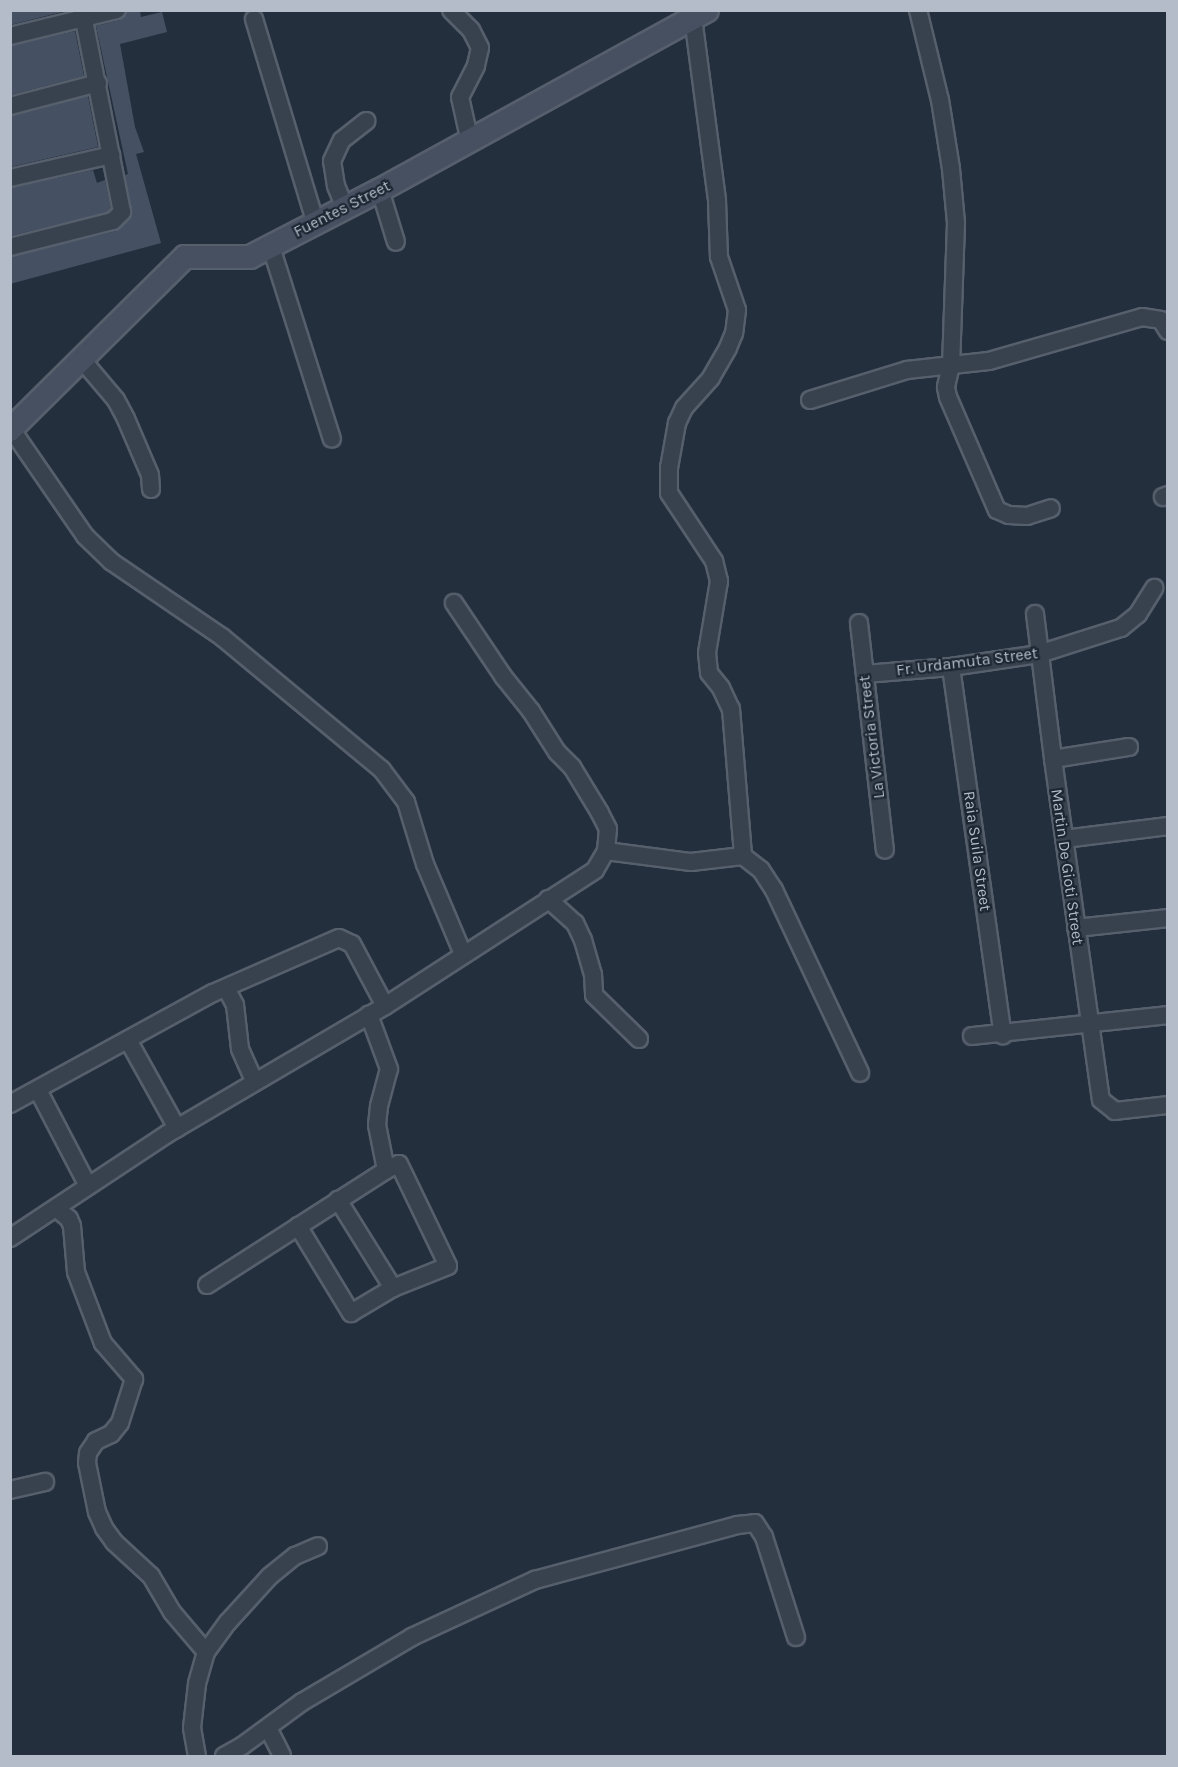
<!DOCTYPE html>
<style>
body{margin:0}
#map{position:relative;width:1178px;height:1767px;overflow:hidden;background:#242f3e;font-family:Karla,sans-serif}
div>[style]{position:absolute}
.building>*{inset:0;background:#455162}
.roads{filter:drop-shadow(2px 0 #565f6c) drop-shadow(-2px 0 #565f6c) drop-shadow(0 2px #565f6c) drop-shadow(0 -2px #565f6c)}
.street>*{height:16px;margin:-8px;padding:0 8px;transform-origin:8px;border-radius:8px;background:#38414e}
.secondary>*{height:22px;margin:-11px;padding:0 11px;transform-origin:11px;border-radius:11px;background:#465061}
span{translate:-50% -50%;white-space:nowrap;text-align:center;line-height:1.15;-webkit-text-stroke:4.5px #1d2633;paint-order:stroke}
.street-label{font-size:16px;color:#b4bcc9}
.frame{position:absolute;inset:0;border:12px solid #b4bcc9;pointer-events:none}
</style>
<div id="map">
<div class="building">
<i style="clip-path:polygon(10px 10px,70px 10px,10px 25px)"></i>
<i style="clip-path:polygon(127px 10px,140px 10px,141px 17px,162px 12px,167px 32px,120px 44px,135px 127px,144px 152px,136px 154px,161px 243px,10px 284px,10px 257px,116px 231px,132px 216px,125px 175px,128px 174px,96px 26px,120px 20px)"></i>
<i style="clip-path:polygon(75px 31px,84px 76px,10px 95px,10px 46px)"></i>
<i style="clip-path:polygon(88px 96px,98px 147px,10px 167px,10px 116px)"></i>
<i style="clip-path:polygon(93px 170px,97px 183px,105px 180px,111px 209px,108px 212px,10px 236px,10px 188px)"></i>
</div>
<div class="roads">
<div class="street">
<i style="left:451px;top:10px;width:28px;rotate:45deg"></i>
<i style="left:471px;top:30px;width:20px;rotate:63deg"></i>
<i style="left:480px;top:48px;width:18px;rotate:103deg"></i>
<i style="left:476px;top:66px;width:35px;rotate:117deg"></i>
<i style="left:460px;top:97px;width:46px;rotate:77.5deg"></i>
<i style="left:692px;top:10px;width:193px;rotate:82.5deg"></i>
<i style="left:717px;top:201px;width:56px;rotate:88deg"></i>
<i style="left:719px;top:257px;width:56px;rotate:71.2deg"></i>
<i style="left:737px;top:310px;width:23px;rotate:97deg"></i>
<i style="left:734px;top:333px;width:16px;rotate:112deg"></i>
<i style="left:728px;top:348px;width:34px;rotate:120deg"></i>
<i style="left:711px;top:378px;width:40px;rotate:132deg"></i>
<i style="left:684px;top:408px;width:17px;rotate:115deg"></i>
<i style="left:677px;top:423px;width:46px;rotate:100.1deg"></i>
<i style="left:669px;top:468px;width:25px;rotate:90deg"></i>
<i style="left:669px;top:493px;width:82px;rotate:56.5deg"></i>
<i style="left:714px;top:561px;width:21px;rotate:76deg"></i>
<i style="left:719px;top:581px;width:73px;rotate:99.5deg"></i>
<i style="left:707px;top:653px;width:20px;rotate:84deg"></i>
<i style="left:709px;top:673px;width:19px;rotate:51deg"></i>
<i style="left:721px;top:688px;width:23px;rotate:65deg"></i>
<i style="left:731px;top:709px;width:147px;rotate:85.3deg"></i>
<i style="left:918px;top:10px;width:93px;rotate:76.3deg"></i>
<i style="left:940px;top:100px;width:70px;rotate:80.9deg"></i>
<i style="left:951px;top:169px;width:54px;rotate:84.7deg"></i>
<i style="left:956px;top:223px;width:142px;rotate:92deg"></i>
<i style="left:951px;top:365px;width:23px;rotate:103deg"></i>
<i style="left:946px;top:387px;width:10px;rotate:79deg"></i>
<i style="left:948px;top:397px;width:123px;rotate:66.6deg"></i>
<i style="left:997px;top:510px;width:13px;rotate:23deg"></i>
<i style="left:1009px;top:515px;width:18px;rotate:3deg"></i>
<i style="left:1027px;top:516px;width:25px;rotate:-18deg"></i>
<i style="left:254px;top:19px;width:214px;rotate:73.2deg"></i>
<i style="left:10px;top:36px;width:110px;rotate:-13.7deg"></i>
<i style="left:10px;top:106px;width:91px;rotate:-14.6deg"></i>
<i style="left:10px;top:178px;width:104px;rotate:-12.8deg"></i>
<i style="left:380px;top:190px;width:54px;rotate:72.9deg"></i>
<i style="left:345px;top:208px;width:24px;rotate:-112deg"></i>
<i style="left:336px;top:186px;width:25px;rotate:-99deg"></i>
<i style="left:332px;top:161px;width:23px;rotate:-65deg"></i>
<i style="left:342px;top:140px;width:31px;rotate:-38deg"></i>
<i style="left:10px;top:247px;width:106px;rotate:-14.2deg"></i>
<i style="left:113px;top:221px;width:13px;rotate:-45deg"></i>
<i style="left:122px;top:212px;width:206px;rotate:-101.2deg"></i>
<i style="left:271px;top:247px;width:201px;rotate:72.4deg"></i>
<i style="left:83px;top:361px;width:51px;rotate:49.8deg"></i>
<i style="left:116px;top:400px;width:21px;rotate:62deg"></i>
<i style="left:126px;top:419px;width:61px;rotate:66.8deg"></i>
<i style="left:150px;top:475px;width:14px;rotate:86deg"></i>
<i style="left:810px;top:400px;width:102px;rotate:-17.2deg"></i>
<i style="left:907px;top:370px;width:82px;rotate:-6.3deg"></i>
<i style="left:989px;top:361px;width:159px;rotate:-16deg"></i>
<i style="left:1142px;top:317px;width:19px;rotate:9deg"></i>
<i style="left:1161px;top:320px;width:13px;rotate:58deg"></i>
<i style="left:12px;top:430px;width:129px;rotate:55.4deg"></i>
<i style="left:85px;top:536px;width:37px;rotate:44deg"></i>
<i style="left:112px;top:562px;width:133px;rotate:34.3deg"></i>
<i style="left:222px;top:637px;width:208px;rotate:39.7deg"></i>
<i style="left:382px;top:770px;width:40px;rotate:53deg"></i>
<i style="left:406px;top:802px;width:65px;rotate:73deg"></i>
<i style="left:425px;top:864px;width:98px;rotate:67.1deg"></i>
<i style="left:1163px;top:497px;width:5px;rotate:-22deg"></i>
<i style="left:1035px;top:614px;width:146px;rotate:82.9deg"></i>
<i style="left:1053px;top:759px;width:344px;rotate:82deg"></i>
<i style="left:1101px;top:1100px;width:18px;rotate:38deg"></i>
<i style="left:1115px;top:1111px;width:53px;rotate:-6.5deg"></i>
<i style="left:859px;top:623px;width:228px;rotate:83.5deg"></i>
<i style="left:951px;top:667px;width:372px;rotate:82deg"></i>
<i style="left:865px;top:674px;width:86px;rotate:-4.7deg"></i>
<i style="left:951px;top:667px;width:89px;rotate:-8.4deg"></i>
<i style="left:1039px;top:654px;width:86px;rotate:-17.6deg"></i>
<i style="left:1121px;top:628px;width:22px;rotate:-39deg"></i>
<i style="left:1138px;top:614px;width:31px;rotate:-58deg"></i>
<i style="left:1053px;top:759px;width:77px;rotate:-9deg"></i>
<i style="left:1064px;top:839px;width:105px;rotate:-7.1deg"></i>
<i style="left:606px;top:851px;width:86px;rotate:7.4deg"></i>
<i style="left:691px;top:862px;width:52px;rotate:-6.6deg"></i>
<i style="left:743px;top:856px;width:23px;rotate:38deg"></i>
<i style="left:761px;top:870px;width:24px;rotate:57deg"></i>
<i style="left:774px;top:890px;width:202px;rotate:64.8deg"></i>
<i style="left:548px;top:899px;width:36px;rotate:42deg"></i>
<i style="left:575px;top:923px;width:19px;rotate:65deg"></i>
<i style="left:583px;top:940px;width:35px;rotate:74deg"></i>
<i style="left:593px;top:974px;width:21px;rotate:87deg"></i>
<i style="left:594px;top:995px;width:63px;rotate:44.4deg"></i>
<i style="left:1076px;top:928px;width:93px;rotate:-6.2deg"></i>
<i style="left:226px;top:988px;width:19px;rotate:62deg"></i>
<i style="left:235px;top:1005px;width:44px;rotate:83.5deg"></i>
<i style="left:240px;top:1049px;width:36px;rotate:66deg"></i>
<i style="left:972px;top:1036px;width:197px;rotate:-6.1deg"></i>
<i style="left:128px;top:1040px;width:101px;rotate:60.9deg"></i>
<i style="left:38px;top:1090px;width:108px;rotate:62.5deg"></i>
<i style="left:10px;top:1104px;width:231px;rotate:-28.7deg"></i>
<i style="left:213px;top:993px;width:137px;rotate:-23.6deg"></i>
<i style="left:339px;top:938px;width:14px;rotate:25deg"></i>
<i style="left:352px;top:944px;width:70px;rotate:62deg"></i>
<i style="left:386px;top:1170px;width:14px;rotate:-25deg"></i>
<i style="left:399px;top:1164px;width:113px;rotate:64.3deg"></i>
<i style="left:448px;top:1266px;width:59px;rotate:158.2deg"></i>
<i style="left:56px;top:1208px;width:17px;rotate:40deg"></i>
<i style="left:69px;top:1219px;width:8px;rotate:67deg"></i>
<i style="left:72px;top:1226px;width:46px;rotate:85deg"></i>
<i style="left:76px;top:1272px;width:76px;rotate:69.2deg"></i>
<i style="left:103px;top:1343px;width:48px;rotate:49.3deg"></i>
<i style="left:134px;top:1379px;width:46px;rotate:107.7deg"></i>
<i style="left:120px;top:1423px;width:14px;rotate:129deg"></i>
<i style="left:111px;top:1434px;width:17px;rotate:155deg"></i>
<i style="left:96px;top:1441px;width:14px;rotate:124deg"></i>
<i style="left:88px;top:1453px;width:10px;rotate:96deg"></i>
<i style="left:87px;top:1463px;width:50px;rotate:78.5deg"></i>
<i style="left:97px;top:1512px;width:17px;rotate:66deg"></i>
<i style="left:104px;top:1528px;width:17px;rotate:54deg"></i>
<i style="left:114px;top:1542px;width:50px;rotate:42.6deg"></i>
<i style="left:151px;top:1576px;width:42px;rotate:59.7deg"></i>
<i style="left:172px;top:1612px;width:52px;rotate:49.6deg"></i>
<i style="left:206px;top:1652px;width:33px;rotate:106deg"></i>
<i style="left:197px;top:1684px;width:44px;rotate:96.5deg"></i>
<i style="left:192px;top:1728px;width:28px;rotate:80deg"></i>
<i style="left:298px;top:1226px;width:102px;rotate:58.7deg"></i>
<i style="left:351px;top:1313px;width:49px;rotate:-30.8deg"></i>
<i style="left:393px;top:1288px;width:104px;rotate:-122deg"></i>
<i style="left:10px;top:1238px;width:188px;rotate:-33.5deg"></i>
<i style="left:167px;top:1134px;width:253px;rotate:-30.4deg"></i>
<i style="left:385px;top:1006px;width:250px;rotate:-32.9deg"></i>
<i style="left:595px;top:870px;width:22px;rotate:-60deg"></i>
<i style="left:606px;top:851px;width:22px;rotate:-85deg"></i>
<i style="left:608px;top:829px;width:18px;rotate:-117deg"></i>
<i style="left:600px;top:813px;width:54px;rotate:-121.3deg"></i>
<i style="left:572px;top:767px;width:21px;rotate:-135deg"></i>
<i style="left:557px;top:752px;width:49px;rotate:-122.4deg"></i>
<i style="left:531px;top:711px;width:45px;rotate:-128.7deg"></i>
<i style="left:503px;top:676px;width:88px;rotate:-123.9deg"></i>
<i style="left:207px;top:1285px;width:213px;rotate:-32.7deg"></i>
<i style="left:386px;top:1170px;width:46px;rotate:-101.3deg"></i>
<i style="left:377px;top:1125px;width:19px;rotate:-84deg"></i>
<i style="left:379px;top:1106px;width:38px;rotate:-75deg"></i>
<i style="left:389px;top:1069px;width:58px;rotate:-110.3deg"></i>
<i style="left:10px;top:1490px;width:36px;rotate:-13deg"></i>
<i style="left:206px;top:1652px;width:37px;rotate:-54deg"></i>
<i style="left:228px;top:1622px;width:62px;rotate:-47.6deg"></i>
<i style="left:270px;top:1576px;width:32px;rotate:-39deg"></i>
<i style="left:295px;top:1556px;width:25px;rotate:-23deg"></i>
<i style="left:268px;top:1728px;width:31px;rotate:63deg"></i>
<i style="left:224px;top:1756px;width:21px;rotate:-29deg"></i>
<i style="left:242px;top:1746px;width:74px;rotate:-36.3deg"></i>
<i style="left:302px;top:1702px;width:128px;rotate:-30.6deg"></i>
<i style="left:412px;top:1637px;width:136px;rotate:-24.9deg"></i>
<i style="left:535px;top:1580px;width:209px;rotate:-15.2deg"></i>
<i style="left:737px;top:1525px;width:18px;rotate:-6deg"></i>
<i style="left:755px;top:1523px;width:17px;rotate:57deg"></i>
<i style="left:764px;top:1537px;width:105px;rotate:72.3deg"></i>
</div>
<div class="secondary">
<i style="left:10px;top:430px;width:246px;rotate:-44.7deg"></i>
<i style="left:185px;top:257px;width:65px"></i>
<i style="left:250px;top:257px;width:146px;rotate:-27.3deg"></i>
<i style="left:380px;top:190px;width:373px;rotate:-28.8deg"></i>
</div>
</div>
<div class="street-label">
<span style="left:342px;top:209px;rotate:-27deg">Fuentes Street</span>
<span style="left:967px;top:662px;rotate:-7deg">Fr. Urdamuta Street</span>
<span style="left:872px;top:737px;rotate:-97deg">La Victoria Street</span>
<span style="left:977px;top:851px;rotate:82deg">Raia Suila Street</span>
<span style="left:1067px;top:867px;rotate:82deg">Martin De Gioti Street</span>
</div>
<div class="frame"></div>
</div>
